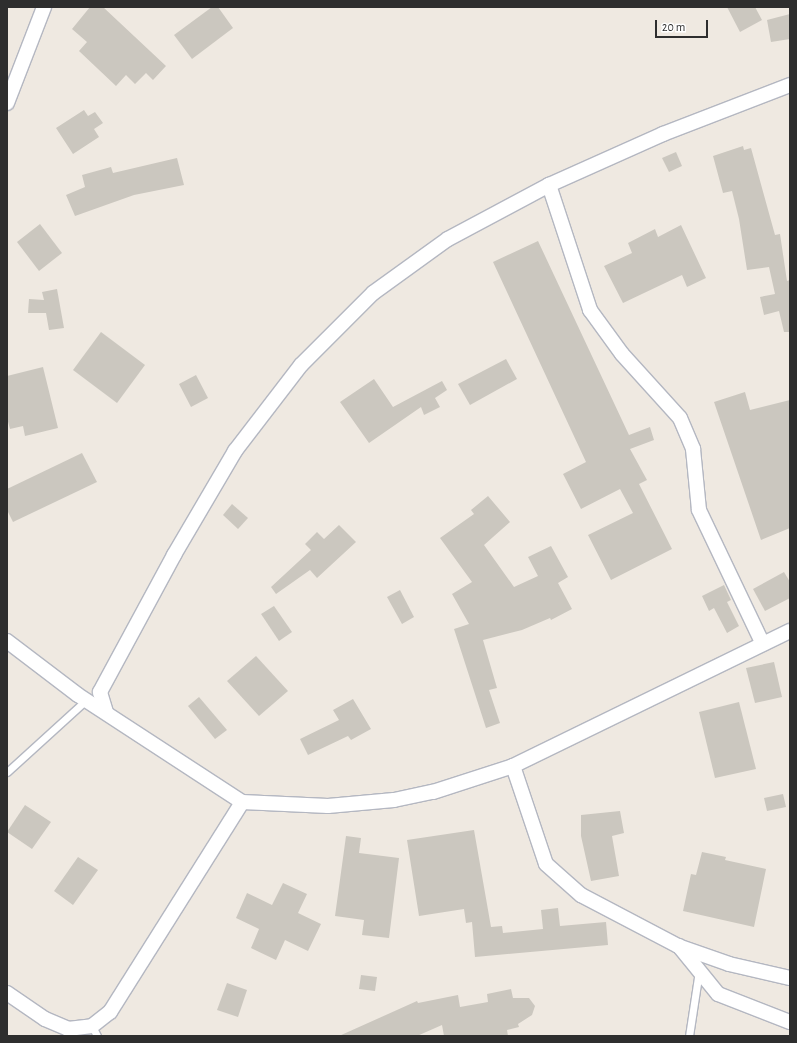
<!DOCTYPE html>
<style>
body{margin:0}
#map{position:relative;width:797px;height:1043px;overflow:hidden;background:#efe9e1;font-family:"Alegreya Sans",sans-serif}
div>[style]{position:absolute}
.building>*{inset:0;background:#cbc7bf}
.roads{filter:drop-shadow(1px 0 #b4b7c1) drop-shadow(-1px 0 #b4b7c1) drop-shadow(0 1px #b4b7c1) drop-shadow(0 -1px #b4b7c1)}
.service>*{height:7px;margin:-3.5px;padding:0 3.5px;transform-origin:3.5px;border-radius:3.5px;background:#fff}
.minor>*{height:14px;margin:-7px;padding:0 7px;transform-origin:7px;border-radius:7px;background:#fff}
span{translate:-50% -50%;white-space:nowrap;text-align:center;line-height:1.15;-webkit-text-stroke:3px #fff;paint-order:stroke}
.frame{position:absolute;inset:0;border:8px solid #2e2e2e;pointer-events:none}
.scale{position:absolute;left:655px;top:20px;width:53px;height:18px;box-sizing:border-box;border:2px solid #2e2e2e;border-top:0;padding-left:5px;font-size:12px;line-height:14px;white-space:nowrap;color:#2e2e2e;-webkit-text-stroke:3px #fff;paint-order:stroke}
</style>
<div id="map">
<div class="building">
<i style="clip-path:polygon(90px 7px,103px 7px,166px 66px,153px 80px,146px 73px,135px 84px,126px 75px,116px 86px,79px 51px,87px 42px,72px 29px)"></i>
<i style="clip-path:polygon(212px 7px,218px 7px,233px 28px,192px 59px,174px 35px)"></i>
<i style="clip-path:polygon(727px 7px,755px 7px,762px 20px,740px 32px)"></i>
<i style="clip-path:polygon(790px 14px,790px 39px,771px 42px,767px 20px)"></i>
<i style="clip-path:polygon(84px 110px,88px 116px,95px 112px,103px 123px,94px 129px,99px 137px,73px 154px,56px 128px)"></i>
<i style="clip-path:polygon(743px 146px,744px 150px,751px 148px,775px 235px,780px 234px,787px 281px,790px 280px,790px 332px,784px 332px,779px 311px,764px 315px,760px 297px,775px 294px,769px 267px,747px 270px,739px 219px,732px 191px,723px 193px,713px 156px)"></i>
<i style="clip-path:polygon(676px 152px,682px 166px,669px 172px,662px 158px)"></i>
<i style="clip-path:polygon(177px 158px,184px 185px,134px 195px,75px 216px,66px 195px,85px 187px,82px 175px,111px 167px,113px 173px)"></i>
<i style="clip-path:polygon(40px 224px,62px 253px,39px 271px,17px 242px)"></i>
<i style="clip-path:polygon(681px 225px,706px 278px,687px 287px,682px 275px,623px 303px,604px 266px,632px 253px,628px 243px,655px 229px,658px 237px)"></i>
<i style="clip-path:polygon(538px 241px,629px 435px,650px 427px,654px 440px,630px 449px,647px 480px,639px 484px,672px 549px,611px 580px,588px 535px,633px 513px,620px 489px,581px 509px,563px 474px,586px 462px,493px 262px)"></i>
<i style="clip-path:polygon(57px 289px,64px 328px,49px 330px,46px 313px,28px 313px,29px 299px,44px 300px,42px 292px)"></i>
<i style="clip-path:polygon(101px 332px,145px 365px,117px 403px,73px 370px)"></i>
<i style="clip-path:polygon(506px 359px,517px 379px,470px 405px,458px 384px)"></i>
<i style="clip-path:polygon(43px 367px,58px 428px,25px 436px,23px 426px,10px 429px,7px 418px,7px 376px)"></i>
<i style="clip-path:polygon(196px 375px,208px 398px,191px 407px,179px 384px)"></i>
<i style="clip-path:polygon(374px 379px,393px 407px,442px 381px,447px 390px,435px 398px,440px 407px,424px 415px,421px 407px,369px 443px,340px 402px)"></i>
<i style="clip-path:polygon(745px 392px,750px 410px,790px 400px,790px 528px,761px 540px,714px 402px)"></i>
<i style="clip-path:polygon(82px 453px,97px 482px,13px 522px,7px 510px,7px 489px)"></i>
<i style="clip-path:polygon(488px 496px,510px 522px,484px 545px,514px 587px,538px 576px,528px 557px,551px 546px,568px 577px,558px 583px,572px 609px,551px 620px,550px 618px,522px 630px,483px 640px,497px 688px,489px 690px,500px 723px,486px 728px,454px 629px,469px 624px,452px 594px,472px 582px,440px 538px,474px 514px,471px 510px)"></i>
<i style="clip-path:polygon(232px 504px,248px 518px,238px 529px,223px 515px)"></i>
<i style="clip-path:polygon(339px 525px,356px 542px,317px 578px,310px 570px,276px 594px,271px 587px,311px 550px,305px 544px,317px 532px,324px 539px)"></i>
<i style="clip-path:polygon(784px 572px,790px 582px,790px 598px,765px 611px,753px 589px)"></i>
<i style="clip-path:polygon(724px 585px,731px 600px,727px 602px,739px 626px,727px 633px,714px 608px,709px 611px,702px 596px)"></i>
<i style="clip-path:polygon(400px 590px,414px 617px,402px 624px,387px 597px)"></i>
<i style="clip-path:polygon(274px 606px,292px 632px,279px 641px,261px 614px)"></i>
<i style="clip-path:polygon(256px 656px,288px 691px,259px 716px,227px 681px)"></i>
<i style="clip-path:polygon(774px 662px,782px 697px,755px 703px,746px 668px)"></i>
<i style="clip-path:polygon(199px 697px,227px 730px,215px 739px,188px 706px)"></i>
<i style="clip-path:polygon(353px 699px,371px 729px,351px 740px,348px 736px,308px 755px,300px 739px,339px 720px,333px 710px)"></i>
<i style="clip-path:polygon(739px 702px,756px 769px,715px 778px,699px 712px)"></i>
<i style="clip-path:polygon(783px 794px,786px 807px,767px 811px,764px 798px)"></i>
<i style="clip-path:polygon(25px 805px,51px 822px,32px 849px,7px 832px)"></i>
<i style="clip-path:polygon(620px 811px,624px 833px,612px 836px,619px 876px,591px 881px,581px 836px,581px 815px)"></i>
<i style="clip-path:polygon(474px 830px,491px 927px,502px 926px,503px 933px,543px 929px,541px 910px,558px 908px,560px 926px,606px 922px,608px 945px,475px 957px,472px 922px,466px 923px,464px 909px,419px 916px,407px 840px)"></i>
<i style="clip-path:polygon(346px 836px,361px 838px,359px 853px,399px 858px,389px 938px,362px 935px,364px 920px,335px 916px)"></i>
<i style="clip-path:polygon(702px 852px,726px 857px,725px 860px,766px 869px,754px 927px,683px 911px,691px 874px,696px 875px)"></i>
<i style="clip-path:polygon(78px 857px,98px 870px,73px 905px,54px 891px)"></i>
<i style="clip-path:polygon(283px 883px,307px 894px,298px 913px,321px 924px,308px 951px,285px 940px,276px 960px,251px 948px,259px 929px,236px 918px,247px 893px,272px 905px)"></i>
<i style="clip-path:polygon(361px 975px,377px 977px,375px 991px,359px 989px)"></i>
<i style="clip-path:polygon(227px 983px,247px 990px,238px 1017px,217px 1010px)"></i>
<i style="clip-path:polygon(511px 989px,513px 998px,529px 998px,535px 1006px,532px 1015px,518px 1024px,519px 1027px,507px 1030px,508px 1036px,444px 1036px,442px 1025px,417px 1036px,339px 1036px,417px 1001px,418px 1003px,458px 995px,460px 1007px,488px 1002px,487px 994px)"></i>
</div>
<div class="roads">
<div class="service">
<i style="left:7px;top:772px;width:107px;rotate:-42.3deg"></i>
<i style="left:92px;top:1026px;width:11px;rotate:63deg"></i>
<i style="left:689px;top:1036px;width:66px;rotate:-81.3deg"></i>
</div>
<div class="minor">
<i style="left:7px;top:103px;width:103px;rotate:-68.9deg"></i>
<i style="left:549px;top:185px;width:132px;rotate:71.8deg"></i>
<i style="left:590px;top:310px;width:54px;rotate:54deg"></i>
<i style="left:622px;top:354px;width:86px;rotate:47.8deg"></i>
<i style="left:680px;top:418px;width:34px;rotate:67deg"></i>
<i style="left:693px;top:449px;width:61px;rotate:84.4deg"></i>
<i style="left:699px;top:510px;width:148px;rotate:64.5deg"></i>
<i style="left:7px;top:641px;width:89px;rotate:37.3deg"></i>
<i style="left:78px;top:695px;width:196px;rotate:33.1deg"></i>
<i style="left:242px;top:802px;width:86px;rotate:2.7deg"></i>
<i style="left:328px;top:806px;width:66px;rotate:-5.2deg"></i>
<i style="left:394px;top:800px;width:40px;rotate:-12deg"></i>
<i style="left:433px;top:792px;width:84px;rotate:-18deg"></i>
<i style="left:513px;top:766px;width:308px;rotate:-26deg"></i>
<i style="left:106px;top:712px;width:21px;rotate:-107deg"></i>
<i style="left:100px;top:692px;width:156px;rotate:-61.6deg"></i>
<i style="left:174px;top:555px;width:121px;rotate:-59.6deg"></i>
<i style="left:235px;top:451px;width:108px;rotate:-52.5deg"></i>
<i style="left:301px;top:365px;width:102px;rotate:-45deg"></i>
<i style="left:373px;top:293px;width:92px;rotate:-35.8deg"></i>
<i style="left:448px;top:239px;width:115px;rotate:-28.1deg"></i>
<i style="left:549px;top:185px;width:125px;rotate:-24.1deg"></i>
<i style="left:663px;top:134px;width:136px;rotate:-21.1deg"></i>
<i style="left:513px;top:766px;width:103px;rotate:71.4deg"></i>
<i style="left:546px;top:864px;width:47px;rotate:41.5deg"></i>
<i style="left:581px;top:895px;width:110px;rotate:27.7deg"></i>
<i style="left:678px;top:946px;width:54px;rotate:19.4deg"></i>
<i style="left:729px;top:964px;width:63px;rotate:12.9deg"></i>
<i style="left:679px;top:946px;width:62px;rotate:50.9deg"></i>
<i style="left:718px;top:994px;width:77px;rotate:21.3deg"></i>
<i style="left:7px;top:993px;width:46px;rotate:34.4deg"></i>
<i style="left:45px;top:1019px;width:25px;rotate:23deg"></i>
<i style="left:68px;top:1029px;width:24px;rotate:-7deg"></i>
<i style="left:92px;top:1026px;width:23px;rotate:-38deg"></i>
<i style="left:110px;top:1012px;width:248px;rotate:-57.8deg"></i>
</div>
</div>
<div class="frame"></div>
<div class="scale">20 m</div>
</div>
